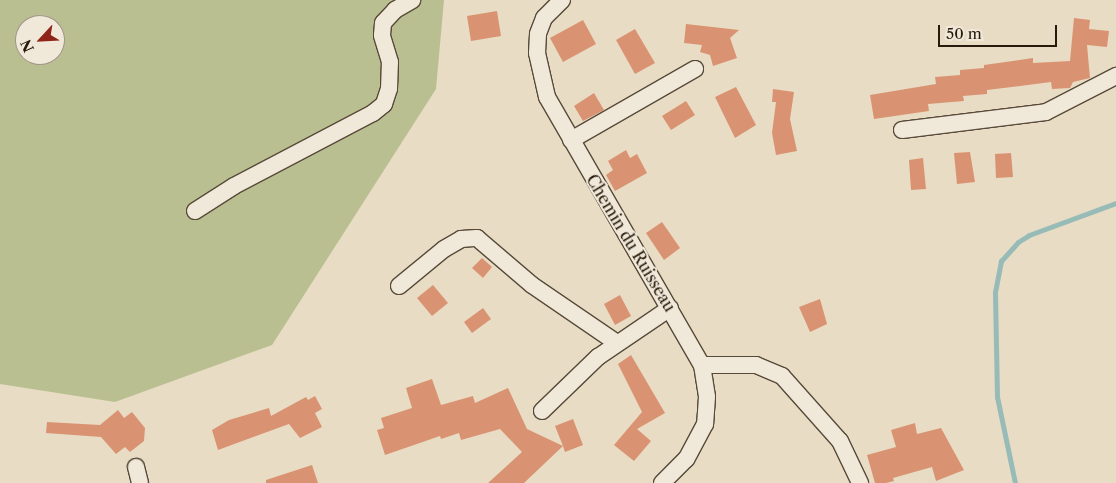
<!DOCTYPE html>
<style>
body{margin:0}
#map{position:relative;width:1116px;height:483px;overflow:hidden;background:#e8dcc4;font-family:"Libre Caslon Text",serif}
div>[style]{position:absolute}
.green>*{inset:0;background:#babf91}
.stream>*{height:5px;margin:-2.5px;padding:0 2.5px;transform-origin:2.5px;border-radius:2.5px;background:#97bbb7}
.building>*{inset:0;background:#d99372}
.roads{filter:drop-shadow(1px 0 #574a39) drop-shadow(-1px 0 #574a39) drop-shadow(0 1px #574a39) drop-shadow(0 -1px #574a39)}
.minor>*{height:16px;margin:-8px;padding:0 8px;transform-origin:8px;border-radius:8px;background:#f0e8d9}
span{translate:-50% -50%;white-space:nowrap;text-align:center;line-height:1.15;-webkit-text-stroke:4px #f0e8d9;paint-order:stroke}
.street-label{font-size:16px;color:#27190b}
.north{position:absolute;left:15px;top:15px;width:50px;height:50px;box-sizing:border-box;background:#f0e8d9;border:1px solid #a09587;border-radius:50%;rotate:245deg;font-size:14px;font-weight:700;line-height:20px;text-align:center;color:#27190b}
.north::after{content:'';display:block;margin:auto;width:18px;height:22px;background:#8f2418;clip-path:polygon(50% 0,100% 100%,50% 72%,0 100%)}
.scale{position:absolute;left:938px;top:25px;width:119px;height:22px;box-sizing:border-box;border:2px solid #27190b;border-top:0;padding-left:6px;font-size:15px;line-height:18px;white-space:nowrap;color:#27190b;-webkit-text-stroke:4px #f0e8d9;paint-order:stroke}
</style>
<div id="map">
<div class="green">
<i style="clip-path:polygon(evenodd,0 0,444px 0,436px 89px,272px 345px,115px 402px,0 384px,0 0,25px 25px,55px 25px,55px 55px,25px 55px,25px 25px)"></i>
</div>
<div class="stream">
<i style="left:1015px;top:483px;width:88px;rotate:-101.8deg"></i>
<i style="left:997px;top:397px;width:105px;rotate:-91.1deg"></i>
<i style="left:995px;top:292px;width:32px;rotate:-79deg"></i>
<i style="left:1001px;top:261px;width:25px;rotate:-48deg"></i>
<i style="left:1018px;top:242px;width:13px;rotate:-32deg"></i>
<i style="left:1029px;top:235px;width:93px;rotate:-20.2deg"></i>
</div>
<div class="building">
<i style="clip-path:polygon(497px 11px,501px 36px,471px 41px,467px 16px)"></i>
<i style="clip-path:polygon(1074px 18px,1090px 20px,1089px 29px,1109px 31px,1107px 47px,1087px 45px,1090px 78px,1073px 82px,1070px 88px,1052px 89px,1051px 82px,987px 90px,987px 94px,963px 96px,964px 101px,928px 104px,929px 111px,874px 119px,870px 95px,936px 84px,935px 77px,960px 75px,960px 70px,984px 68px,984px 65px,1033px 58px,1033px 63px,1070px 61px)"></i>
<i style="clip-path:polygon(583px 20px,596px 44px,563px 62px,550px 38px)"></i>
<i style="clip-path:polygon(686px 24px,739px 30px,730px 38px,737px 58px,713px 66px,710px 55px,700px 52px,702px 45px,684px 43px)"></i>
<i style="clip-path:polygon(635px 29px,655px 63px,635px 74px,616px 40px)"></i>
<i style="clip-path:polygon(736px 87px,756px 125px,735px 138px,715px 97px)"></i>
<i style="clip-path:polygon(773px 89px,794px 92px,790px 119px,797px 151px,776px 155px,772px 133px,776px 102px,772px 102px)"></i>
<i style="clip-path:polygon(594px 93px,604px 110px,583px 121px,574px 106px)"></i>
<i style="clip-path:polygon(686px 101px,695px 115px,671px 130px,662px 116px)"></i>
<i style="clip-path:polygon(626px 150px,630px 158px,637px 154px,647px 173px,615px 191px,606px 175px,613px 170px,608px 161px)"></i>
<i style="clip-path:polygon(970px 152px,975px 182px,957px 184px,954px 153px)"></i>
<i style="clip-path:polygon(1011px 153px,1013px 177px,996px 178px,995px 154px)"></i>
<i style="clip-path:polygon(923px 158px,926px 189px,911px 190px,909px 160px)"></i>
<i style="clip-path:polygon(662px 222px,680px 248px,664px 260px,646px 233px)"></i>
<i style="clip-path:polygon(482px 258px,492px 267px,483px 278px,472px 268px)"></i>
<i style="clip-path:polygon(433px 285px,448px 303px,432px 316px,417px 298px)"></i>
<i style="clip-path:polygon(620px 295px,631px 316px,615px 325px,604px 304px)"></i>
<i style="clip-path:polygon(820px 299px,827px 324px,810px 332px,799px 307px)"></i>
<i style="clip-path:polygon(483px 308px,491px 319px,472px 333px,464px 322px)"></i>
<i style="clip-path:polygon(631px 355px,665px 413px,637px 429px,651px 441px,634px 461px,614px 445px,642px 412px,618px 364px)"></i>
<i style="clip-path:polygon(432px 379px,441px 405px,473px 396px,475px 403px,508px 388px,527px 429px,563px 446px,555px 426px,573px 419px,583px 445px,565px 452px,563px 446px,524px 483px,488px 483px,522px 452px,500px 429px,461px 440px,459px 433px,441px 439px,440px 436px,385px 455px,377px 430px,384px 428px,381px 418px,412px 408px,406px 388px)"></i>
<i style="clip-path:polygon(315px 396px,322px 409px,315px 413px,322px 427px,300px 438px,289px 424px,218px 450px,212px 430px,229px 420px,269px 408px,271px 416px,306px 397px,308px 400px)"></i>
<i style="clip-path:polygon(118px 410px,124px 418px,132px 412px,145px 428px,144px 441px,130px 452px,125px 447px,116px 454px,101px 437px,46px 433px,47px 422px,100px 425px)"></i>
<i style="clip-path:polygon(915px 423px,917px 434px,941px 428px,964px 470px,936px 481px,932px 467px,893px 478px,894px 481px,886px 483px,875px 483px,867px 455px,896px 447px,891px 430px)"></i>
<i style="clip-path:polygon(312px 465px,318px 483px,266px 483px,266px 480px)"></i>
</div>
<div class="roads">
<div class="minor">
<i style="left:562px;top:0;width:25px;rotate:135deg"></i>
<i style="left:544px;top:18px;width:17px;rotate:111deg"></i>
<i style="left:538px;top:34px;width:19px;rotate:93deg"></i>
<i style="left:537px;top:53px;width:45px;rotate:77.2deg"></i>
<i style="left:547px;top:97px;width:310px;rotate:60deg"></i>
<i style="left:702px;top:365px;width:32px;rotate:81deg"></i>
<i style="left:707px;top:397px;width:27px;rotate:94deg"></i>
<i style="left:705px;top:424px;width:40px;rotate:118deg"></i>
<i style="left:686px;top:459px;width:34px;rotate:135deg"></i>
<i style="left:902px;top:130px;width:145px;rotate:-7.1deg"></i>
<i style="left:1046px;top:112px;width:79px;rotate:-27.2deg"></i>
<i style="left:571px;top:140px;width:143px;rotate:-29.8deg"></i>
<i style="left:195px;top:211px;width:46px;rotate:-32.7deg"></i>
<i style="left:234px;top:186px;width:157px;rotate:-27.7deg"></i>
<i style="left:373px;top:113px;width:14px;rotate:-39deg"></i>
<i style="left:384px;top:104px;width:16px;rotate:-72deg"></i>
<i style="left:389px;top:89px;width:27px;rotate:-88deg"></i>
<i style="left:390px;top:62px;width:28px;rotate:-107deg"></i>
<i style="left:382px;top:35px;width:12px;rotate:-85deg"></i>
<i style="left:383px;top:23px;width:18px;rotate:-47deg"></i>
<i style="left:395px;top:10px;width:20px;rotate:-30deg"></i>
<i style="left:399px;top:286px;width:58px;rotate:-39.4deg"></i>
<i style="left:444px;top:249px;width:20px;rotate:-30deg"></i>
<i style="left:461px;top:239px;width:16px;rotate:-4deg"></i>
<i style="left:477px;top:238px;width:72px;rotate:40.5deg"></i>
<i style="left:532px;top:285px;width:103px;rotate:34.3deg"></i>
<i style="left:702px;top:365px;width:54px"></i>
<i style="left:756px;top:365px;width:28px;rotate:23deg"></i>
<i style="left:782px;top:376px;width:87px;rotate:48.3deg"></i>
<i style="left:840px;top:441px;width:47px;rotate:64.5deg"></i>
<i style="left:542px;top:411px;width:78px;rotate:-44deg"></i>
<i style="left:598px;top:357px;width:87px;rotate:-34.2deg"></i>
<i style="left:136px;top:467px;width:16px;rotate:76deg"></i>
</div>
</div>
<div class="street-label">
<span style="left:631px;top:243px;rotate:59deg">Chemin du Ruisseau</span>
</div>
<div class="north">N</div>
<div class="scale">50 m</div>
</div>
